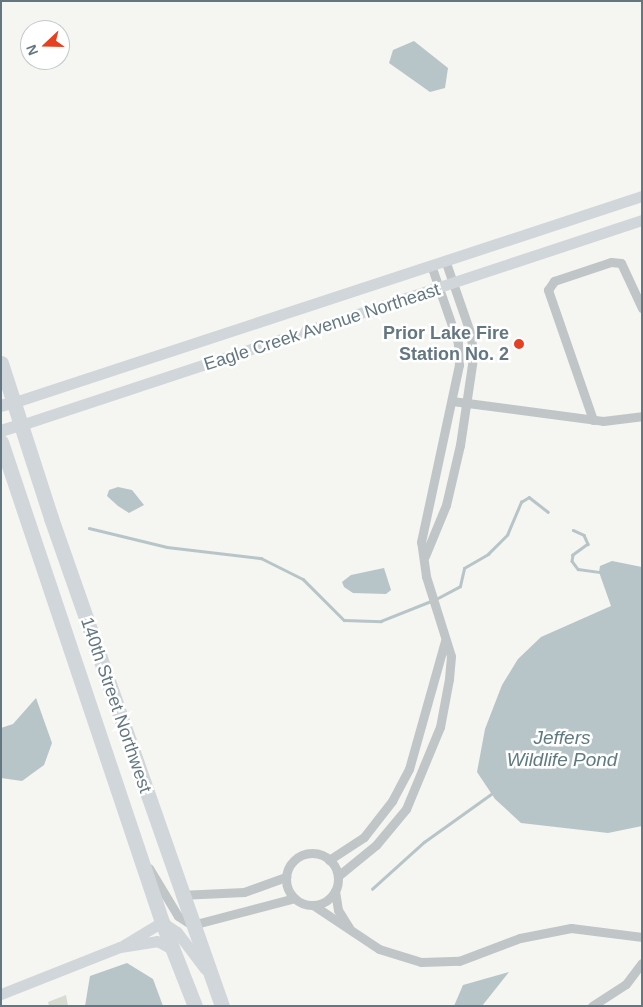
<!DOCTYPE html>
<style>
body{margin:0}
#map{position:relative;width:643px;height:1007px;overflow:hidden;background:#f5f5f1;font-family:Arial,sans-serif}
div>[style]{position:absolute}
.green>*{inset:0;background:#d6dcd2}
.water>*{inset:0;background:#b7c5c8}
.stream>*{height:2.5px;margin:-1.25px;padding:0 1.25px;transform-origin:1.25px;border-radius:1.25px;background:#b7c5c8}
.street>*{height:9px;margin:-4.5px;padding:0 4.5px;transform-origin:4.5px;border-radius:4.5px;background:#c0c5c7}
.street>.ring{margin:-4.5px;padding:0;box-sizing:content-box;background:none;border:9px solid #c0c5c7;border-radius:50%}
.secondary>*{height:11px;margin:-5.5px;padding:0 5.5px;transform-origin:5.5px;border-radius:5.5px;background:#d1d6da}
.primary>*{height:12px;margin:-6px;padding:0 6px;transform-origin:6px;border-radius:6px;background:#d1d6da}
.highway>*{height:15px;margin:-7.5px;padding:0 7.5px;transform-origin:7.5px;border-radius:7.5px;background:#d1d6da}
.dots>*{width:14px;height:14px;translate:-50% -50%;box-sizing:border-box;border:2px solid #fff;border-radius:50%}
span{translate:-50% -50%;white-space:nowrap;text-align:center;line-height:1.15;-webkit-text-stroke:5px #fff;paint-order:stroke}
.street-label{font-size:18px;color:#637783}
.poi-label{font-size:18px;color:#637783;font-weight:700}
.right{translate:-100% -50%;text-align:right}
.water-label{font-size:19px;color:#5f7a80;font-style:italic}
.frame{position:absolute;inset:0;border:2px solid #637783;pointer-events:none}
.north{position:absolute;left:20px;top:20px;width:50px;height:50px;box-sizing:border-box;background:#fff;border:1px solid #c1c9cd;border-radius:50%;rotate:249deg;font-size:14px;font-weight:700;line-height:20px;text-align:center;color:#637783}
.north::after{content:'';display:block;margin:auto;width:18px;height:22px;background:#e64021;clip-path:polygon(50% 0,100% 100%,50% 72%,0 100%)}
</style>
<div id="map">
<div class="green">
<i style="clip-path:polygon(66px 995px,68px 1006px,49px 1006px,48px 1002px)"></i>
</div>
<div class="water">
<i style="clip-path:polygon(414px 41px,448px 68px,445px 88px,430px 92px,389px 63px,393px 50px)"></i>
<i style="clip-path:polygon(118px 487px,132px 490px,144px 505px,129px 513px,118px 506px,107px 496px,109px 490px)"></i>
<i style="clip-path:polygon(612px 561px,642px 567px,642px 826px,608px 833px,521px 823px,495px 799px,477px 772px,485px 729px,502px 685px,518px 659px,541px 637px,611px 606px,599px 572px,600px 566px)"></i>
<i style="clip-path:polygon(384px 568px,391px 590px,386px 594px,353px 593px,344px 587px,342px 582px,351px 575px)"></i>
<i style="clip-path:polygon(36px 698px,52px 743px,44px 765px,22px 781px,1px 778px,1px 728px,13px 724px)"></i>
<i style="clip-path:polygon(127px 963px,153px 979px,163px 1006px,85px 1006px,90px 976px)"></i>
<i style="clip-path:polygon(509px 972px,482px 1006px,454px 1006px,463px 985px)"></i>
</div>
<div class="stream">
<i style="left:89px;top:528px;width:80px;rotate:13.7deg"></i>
<i style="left:167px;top:547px;width:95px;rotate:6.7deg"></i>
<i style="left:261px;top:558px;width:47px;rotate:26.6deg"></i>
<i style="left:303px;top:579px;width:58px;rotate:45deg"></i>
<i style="left:344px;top:620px;width:37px;rotate:2deg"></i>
<i style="left:381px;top:621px;width:54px;rotate:-21.8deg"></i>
<i style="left:573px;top:530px;width:12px;rotate:24deg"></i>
<i style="left:584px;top:535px;width:10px;rotate:66deg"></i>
<i style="left:588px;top:544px;width:19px;rotate:144deg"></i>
<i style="left:573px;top:555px;width:6px;rotate:99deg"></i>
<i style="left:572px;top:561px;width:10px;rotate:53deg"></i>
<i style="left:578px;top:569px;width:22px;rotate:8deg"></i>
<i style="left:436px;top:599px;width:27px;rotate:-28deg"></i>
<i style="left:460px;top:586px;width:18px;rotate:-77deg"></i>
<i style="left:464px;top:568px;width:28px;rotate:-30deg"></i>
<i style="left:488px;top:554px;width:27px;rotate:-45deg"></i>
<i style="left:507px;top:535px;width:36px;rotate:-67deg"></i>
<i style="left:521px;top:502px;width:9px;rotate:-32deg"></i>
<i style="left:529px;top:497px;width:24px;rotate:38deg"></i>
<i style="left:372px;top:889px;width:70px;rotate:-42.1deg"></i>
<i style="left:424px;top:842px;width:82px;rotate:-35.6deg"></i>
</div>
<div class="street">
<i style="left:452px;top:401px;width:152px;rotate:7.5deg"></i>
<i style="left:603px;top:421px;width:39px;rotate:-7deg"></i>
<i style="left:593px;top:420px;width:138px;rotate:-109.1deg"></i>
<i style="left:548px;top:290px;width:11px;rotate:-56deg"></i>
<i style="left:554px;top:281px;width:60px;rotate:-18.4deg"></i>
<i style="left:611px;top:262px;width:10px;rotate:6deg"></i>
<i style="left:621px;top:263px;width:50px;rotate:65deg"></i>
<i style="left:425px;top:556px;width:55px;rotate:-67.6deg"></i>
<i style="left:446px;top:505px;width:62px;rotate:-76.9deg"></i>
<i style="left:460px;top:445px;width:88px;rotate:-81.5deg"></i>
<i style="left:473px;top:358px;width:23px;rotate:-95deg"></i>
<i style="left:471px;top:335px;width:76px;rotate:-109.1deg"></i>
<i class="ring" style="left:286px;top:853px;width:43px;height:43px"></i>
<i style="left:329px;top:860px;width:42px;rotate:-33.3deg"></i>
<i style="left:364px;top:837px;width:46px;rotate:-52.1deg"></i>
<i style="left:392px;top:801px;width:36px;rotate:-62deg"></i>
<i style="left:409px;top:769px;width:133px;rotate:-74.3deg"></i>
<i style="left:149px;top:868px;width:56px;rotate:58.9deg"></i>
<i style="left:178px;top:916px;width:17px;rotate:33deg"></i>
<i style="left:192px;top:925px;width:106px;rotate:-14.7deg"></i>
<i style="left:338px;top:876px;width:49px;rotate:-39.2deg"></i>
<i style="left:376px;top:845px;width:47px;rotate:-50.2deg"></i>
<i style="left:406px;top:809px;width:89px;rotate:-67.5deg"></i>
<i style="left:440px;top:727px;width:49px;rotate:-79.4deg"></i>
<i style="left:449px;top:679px;width:23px;rotate:-85deg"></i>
<i style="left:451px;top:656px;width:84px;rotate:-107.4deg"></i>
<i style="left:426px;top:576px;width:34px;rotate:-98deg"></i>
<i style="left:421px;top:542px;width:181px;rotate:-77.9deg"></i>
<i style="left:459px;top:365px;width:22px;rotate:-93deg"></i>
<i style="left:458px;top:343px;width:79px;rotate:-109.1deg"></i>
<i style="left:335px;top:891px;width:19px;rotate:81deg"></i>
<i style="left:338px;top:910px;width:22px;rotate:58deg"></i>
<i style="left:180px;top:895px;width:64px;rotate:-2.7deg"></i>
<i style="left:244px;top:892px;width:45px;rotate:-19.7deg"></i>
<i style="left:313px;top:905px;width:79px;rotate:33.7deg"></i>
<i style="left:379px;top:949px;width:44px;rotate:17.2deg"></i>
<i style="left:421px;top:962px;width:38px;rotate:-2deg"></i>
<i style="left:459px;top:961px;width:65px;rotate:-20.7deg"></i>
<i style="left:520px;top:938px;width:52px;rotate:-11.1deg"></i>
<i style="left:571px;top:928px;width:72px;rotate:7.2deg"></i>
<i style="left:592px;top:1006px;width:40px;rotate:-32.9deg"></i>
<i style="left:626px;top:984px;width:26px;rotate:-53deg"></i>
</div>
<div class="secondary">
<i style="left:15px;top:402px;width:660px;rotate:-18.19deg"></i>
<i style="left:21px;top:425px;width:654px;rotate:-18.27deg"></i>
<i style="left:124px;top:945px;width:44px;rotate:-31.2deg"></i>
<i style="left:162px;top:922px;width:18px;rotate:34deg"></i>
<i style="left:177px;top:932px;width:46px;rotate:52.9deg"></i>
<i style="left:1px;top:994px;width:128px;rotate:-21.6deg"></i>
<i style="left:120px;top:947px;width:37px;rotate:-9deg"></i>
<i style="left:157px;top:941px;width:17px;rotate:28deg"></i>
</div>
<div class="primary">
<i style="left:1px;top:406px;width:15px;rotate:-16deg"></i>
<i style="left:1px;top:431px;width:21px;rotate:-17deg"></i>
</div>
<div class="highway">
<i style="left:1px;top:363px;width:163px;rotate:72.1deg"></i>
<i style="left:51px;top:518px;width:517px;rotate:70.69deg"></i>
<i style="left:1px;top:442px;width:506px;rotate:71.46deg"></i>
<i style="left:162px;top:922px;width:90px;rotate:68.6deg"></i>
</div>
<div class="dots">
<i style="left:519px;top:344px;background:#e64021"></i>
</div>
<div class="street-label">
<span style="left:322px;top:327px;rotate:-18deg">Eagle Creek Avenue Northeast</span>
<span style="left:116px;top:705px;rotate:71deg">140th Street Northwest</span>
</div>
<div class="poi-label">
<span class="right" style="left:509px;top:344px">Prior Lake Fire<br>Station No. 2</span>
</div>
<div class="water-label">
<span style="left:562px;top:749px">Jeffers<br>Wildlife Pond</span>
</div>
<div class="frame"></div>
<div class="north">N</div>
</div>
